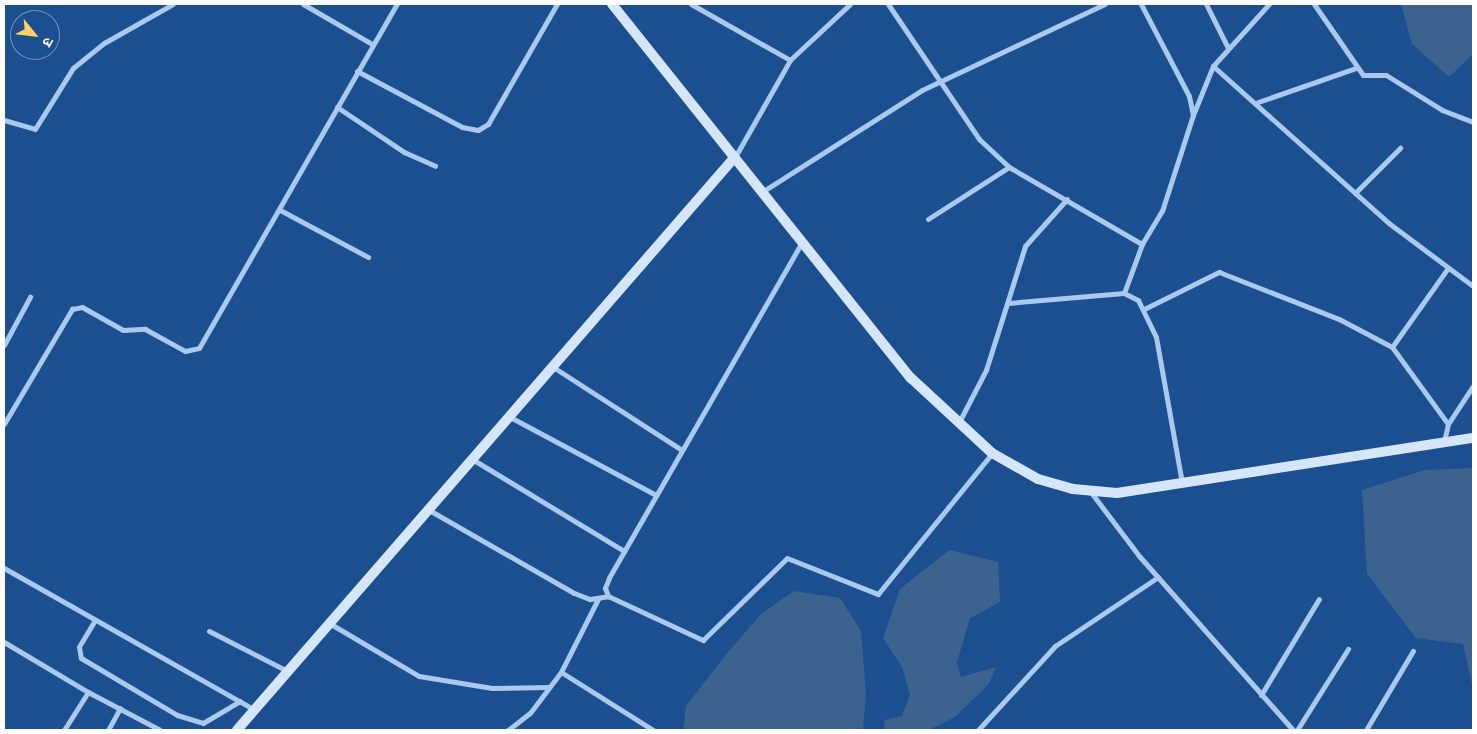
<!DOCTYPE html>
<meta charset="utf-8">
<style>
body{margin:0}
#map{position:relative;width:1477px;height:734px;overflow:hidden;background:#1b4f8f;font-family:"Nunito Sans","Noto Sans Devanagari",sans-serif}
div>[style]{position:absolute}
.water>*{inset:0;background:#3c6290}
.street>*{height:5px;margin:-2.5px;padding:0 2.5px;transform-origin:2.5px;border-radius:2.5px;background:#a9c9ee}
.secondary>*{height:10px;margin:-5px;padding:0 5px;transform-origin:5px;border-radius:5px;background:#d6e6fa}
span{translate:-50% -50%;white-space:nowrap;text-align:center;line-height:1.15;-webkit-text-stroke:4.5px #1b4f8f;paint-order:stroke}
.frame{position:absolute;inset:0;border:5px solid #fff;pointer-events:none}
.north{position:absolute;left:10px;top:10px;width:50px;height:50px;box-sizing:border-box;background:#1b4f8f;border:1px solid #7695bc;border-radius:50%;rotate:119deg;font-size:14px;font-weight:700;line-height:20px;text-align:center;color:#fff}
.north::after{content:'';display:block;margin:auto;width:18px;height:22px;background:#ffd166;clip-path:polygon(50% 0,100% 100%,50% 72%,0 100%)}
</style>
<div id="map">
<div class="water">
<i style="clip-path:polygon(1401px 4px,1473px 4px,1473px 54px,1449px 77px,1412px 44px)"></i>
<i style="clip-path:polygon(1473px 468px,1473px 689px,1463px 644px,1416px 638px,1367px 574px,1362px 490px,1425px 470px)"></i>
<i style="clip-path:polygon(949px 550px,998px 562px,1000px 602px,970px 618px,957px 662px,961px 677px,996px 667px,989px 684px,955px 717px,929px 730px,885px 730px,884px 720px,902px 716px,910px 695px,902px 667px,883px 638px,900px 589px)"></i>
<i style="clip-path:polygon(794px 591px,840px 598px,861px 631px,866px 693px,863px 730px,683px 730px,686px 706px,724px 657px,760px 615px)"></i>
</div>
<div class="street">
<i style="left:303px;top:4px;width:80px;rotate:30.1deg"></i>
<i style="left:691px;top:4px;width:114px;rotate:29.5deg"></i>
<i style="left:888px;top:4px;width:163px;rotate:56deg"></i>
<i style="left:979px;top:139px;width:41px;rotate:43deg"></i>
<i style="left:1009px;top:167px;width:154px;rotate:30.1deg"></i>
<i style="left:1206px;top:4px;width:49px;rotate:63.4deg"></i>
<i style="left:1314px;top:4px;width:86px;rotate:55.4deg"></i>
<i style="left:1363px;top:75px;width:23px"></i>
<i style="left:1386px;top:75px;width:66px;rotate:32deg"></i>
<i style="left:1442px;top:110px;width:33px;rotate:21deg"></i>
<i style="left:1213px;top:66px;width:237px;rotate:41.8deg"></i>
<i style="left:1390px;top:224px;width:104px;rotate:36.8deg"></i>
<i style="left:357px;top:71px;width:119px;rotate:28.1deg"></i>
<i style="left:462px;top:127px;width:16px;rotate:11deg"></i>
<i style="left:478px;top:130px;width:12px;rotate:-31deg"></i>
<i style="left:488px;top:124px;width:138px;rotate:-60.1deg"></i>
<i style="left:1258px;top:102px;width:104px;rotate:-19.1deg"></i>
<i style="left:337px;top:107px;width:81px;rotate:33.9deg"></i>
<i style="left:404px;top:152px;width:34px;rotate:24deg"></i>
<i style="left:1193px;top:115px;width:53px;rotate:-67.8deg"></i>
<i style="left:1213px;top:66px;width:84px;rotate:-47.9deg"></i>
<i style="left:4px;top:120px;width:32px;rotate:16deg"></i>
<i style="left:35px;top:129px;width:72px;rotate:-58.1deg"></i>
<i style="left:73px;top:68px;width:40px;rotate:-39deg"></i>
<i style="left:104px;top:43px;width:79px;rotate:-29.5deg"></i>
<i style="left:735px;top:157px;width:112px;rotate:-60.4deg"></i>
<i style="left:790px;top:60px;width:82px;rotate:-43deg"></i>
<i style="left:762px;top:192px;width:190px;rotate:-32.5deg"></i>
<i style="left:922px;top:90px;width:202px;rotate:-25.2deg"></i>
<i style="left:1355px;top:193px;width:64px;rotate:-45deg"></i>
<i style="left:280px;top:210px;width:100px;rotate:28.1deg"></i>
<i style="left:928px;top:219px;width:96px;rotate:-32.7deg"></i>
<i style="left:802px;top:242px;width:387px;rotate:119.9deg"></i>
<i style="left:609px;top:578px;width:11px;rotate:112deg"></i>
<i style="left:605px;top:588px;width:9px;rotate:69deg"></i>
<i style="left:608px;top:596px;width:105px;rotate:24.9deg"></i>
<i style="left:703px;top:640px;width:117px;rotate:-44.3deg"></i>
<i style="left:787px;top:558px;width:98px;rotate:21.6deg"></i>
<i style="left:878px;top:594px;width:181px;rotate:-51deg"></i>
<i style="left:1124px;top:293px;width:52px;rotate:-69.8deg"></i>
<i style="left:1142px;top:244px;width:39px;rotate:-59deg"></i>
<i style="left:1162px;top:211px;width:101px;rotate:-72.1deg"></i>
<i style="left:1193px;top:115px;width:19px;rotate:-102deg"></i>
<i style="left:1189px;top:96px;width:104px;rotate:-117.6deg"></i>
<i style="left:1008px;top:303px;width:116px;rotate:-4.9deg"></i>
<i style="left:1124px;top:293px;width:16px;rotate:27deg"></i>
<i style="left:1138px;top:300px;width:41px;rotate:64.1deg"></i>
<i style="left:1156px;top:337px;width:148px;rotate:79.9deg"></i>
<i style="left:1144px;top:309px;width:84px;rotate:-26.3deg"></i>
<i style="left:1219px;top:272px;width:129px;rotate:21.4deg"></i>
<i style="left:1339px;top:319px;width:60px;rotate:27.8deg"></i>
<i style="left:1392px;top:347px;width:95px;rotate:54deg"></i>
<i style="left:1448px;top:424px;width:17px;rotate:103deg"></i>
<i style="left:4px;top:345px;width:55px;rotate:-61.6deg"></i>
<i style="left:1392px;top:347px;width:97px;rotate:-54.7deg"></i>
<i style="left:553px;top:367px;width:153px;rotate:32.8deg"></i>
<i style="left:510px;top:417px;width:166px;rotate:28.1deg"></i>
<i style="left:4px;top:424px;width:134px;rotate:-59.4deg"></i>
<i style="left:72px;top:309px;width:10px;rotate:-11deg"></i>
<i style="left:82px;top:307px;width:47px;rotate:29.3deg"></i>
<i style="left:123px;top:330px;width:22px;rotate:-3deg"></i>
<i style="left:145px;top:329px;width:46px;rotate:28.8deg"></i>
<i style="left:185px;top:351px;width:14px;rotate:-12deg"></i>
<i style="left:199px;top:348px;width:397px;rotate:-60.1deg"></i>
<i style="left:958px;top:424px;width:61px;rotate:-62.6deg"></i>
<i style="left:986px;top:370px;width:130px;rotate:-72.5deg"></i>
<i style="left:1025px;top:246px;width:63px;rotate:-48.2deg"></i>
<i style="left:1448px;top:424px;width:45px;rotate:-56.7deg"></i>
<i style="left:472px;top:459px;width:178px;rotate:31.2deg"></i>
<i style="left:1090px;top:491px;width:83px;rotate:52.9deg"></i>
<i style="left:1140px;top:557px;width:231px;rotate:48.5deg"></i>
<i style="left:429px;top:510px;width:167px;rotate:29.8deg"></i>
<i style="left:574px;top:593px;width:17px;rotate:21deg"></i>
<i style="left:590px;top:599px;width:18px;rotate:-9deg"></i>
<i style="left:4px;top:568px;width:288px;rotate:29.5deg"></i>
<i style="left:598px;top:599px;width:82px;rotate:116.9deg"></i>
<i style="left:561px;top:672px;width:109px;rotate:32.2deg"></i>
<i style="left:95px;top:620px;width:31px;rotate:121deg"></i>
<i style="left:79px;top:647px;width:11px;rotate:80deg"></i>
<i style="left:81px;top:658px;width:112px;rotate:30.7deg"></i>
<i style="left:177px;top:715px;width:27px;rotate:17deg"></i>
<i style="left:203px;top:723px;width:43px;rotate:-30.7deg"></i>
<i style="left:329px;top:623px;width:104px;rotate:30.5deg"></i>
<i style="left:419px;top:676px;width:74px;rotate:9.3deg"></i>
<i style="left:492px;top:688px;width:56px;rotate:-1deg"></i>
<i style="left:209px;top:631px;width:88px;rotate:27.1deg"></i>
<i style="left:4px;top:642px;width:98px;rotate:30.8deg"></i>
<i style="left:1261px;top:695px;width:112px;rotate:-58.9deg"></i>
<i style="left:64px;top:730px;width:45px;rotate:-57.7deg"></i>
<i style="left:88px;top:692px;width:81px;rotate:27.8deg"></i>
<i style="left:108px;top:730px;width:25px;rotate:-61deg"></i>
<i style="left:508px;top:730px;width:28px;rotate:-38deg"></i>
<i style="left:530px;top:713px;width:51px;rotate:-52.9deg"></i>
<i style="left:978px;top:730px;width:114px;rotate:-47.5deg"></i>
<i style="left:1055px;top:646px;width:124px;rotate:-33.8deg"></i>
<i style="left:1297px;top:730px;width:96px;rotate:-57.8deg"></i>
<i style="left:1366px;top:730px;width:92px;rotate:-59.3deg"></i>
</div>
<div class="secondary">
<i style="left:612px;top:4px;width:479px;rotate:51.4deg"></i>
<i style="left:911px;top:378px;width:110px;rotate:42.8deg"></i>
<i style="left:992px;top:453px;width:53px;rotate:29.5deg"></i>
<i style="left:1038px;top:479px;width:36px;rotate:16deg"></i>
<i style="left:1073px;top:489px;width:44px;rotate:5.2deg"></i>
<i style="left:1117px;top:493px;width:360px;rotate:-8.8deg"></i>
<i style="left:237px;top:730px;width:758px;rotate:-49.01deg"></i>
</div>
<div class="frame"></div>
<div class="north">उ</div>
</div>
